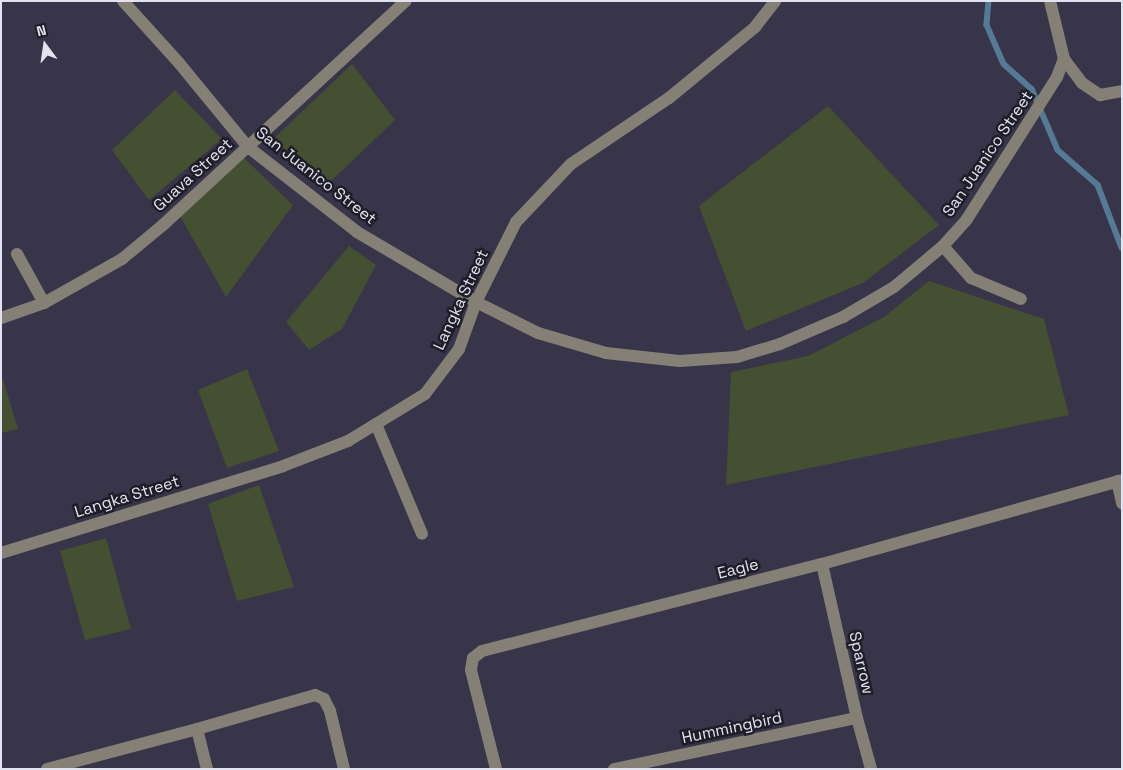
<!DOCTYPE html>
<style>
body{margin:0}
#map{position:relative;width:1123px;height:770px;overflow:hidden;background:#38344a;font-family:"Space Grotesk",sans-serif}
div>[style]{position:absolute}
.green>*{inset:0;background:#454f31}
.stream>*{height:5.5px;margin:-2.75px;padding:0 2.75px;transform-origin:2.75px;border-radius:2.75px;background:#557a95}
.minor>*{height:12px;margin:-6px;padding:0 6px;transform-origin:6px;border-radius:6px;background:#858075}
span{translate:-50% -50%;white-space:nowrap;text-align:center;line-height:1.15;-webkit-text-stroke:5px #1f1e28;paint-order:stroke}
.street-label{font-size:16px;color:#e3e2f0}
.frame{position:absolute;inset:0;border:2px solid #e3e2f0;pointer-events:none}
.north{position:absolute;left:20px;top:20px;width:50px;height:50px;-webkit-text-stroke:4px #1f1e28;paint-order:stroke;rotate:346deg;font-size:14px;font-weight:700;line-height:20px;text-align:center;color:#e3e2f0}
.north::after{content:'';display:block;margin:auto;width:18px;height:22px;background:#e3e2f0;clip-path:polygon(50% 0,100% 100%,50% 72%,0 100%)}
</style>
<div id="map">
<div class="green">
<i style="clip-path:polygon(352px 64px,395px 120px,328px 184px,271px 141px)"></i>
<i style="clip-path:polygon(175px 90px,222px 139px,149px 200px,112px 150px)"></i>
<i style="clip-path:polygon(828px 106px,939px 225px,863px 283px,746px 331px,699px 206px)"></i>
<i style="clip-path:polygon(244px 158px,293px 205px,226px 297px,180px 216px)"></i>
<i style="clip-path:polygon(349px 246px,376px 265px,342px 329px,309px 350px,286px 322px)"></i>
<i style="clip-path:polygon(929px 281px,1044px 319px,1069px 415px,726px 485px,731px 372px,808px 356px,884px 317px)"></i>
<i style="clip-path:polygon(247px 369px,279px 451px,227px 468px,198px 390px)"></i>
<i style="clip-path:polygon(1px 373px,18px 429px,1px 433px)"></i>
<i style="clip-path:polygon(259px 485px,294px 587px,237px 601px,208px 504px)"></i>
<i style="clip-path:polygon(106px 538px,131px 629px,85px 640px,60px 551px)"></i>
</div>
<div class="stream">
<i style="left:989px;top:1px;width:24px;rotate:95deg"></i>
<i style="left:987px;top:25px;width:40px;rotate:66.6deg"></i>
<i style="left:1004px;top:64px;width:38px;rotate:42deg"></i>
<i style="left:1032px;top:89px;width:66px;rotate:66.9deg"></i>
<i style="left:1058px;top:150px;width:53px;rotate:41.2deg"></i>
<i style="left:1098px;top:185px;width:67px;rotate:69.1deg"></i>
</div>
<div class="minor">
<i style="left:123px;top:1px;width:84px;rotate:47.9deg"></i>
<i style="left:179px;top:63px;width:109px;rotate:50.6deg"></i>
<i style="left:248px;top:147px;width:138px;rotate:37.9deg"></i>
<i style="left:357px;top:232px;width:138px;rotate:30.5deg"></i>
<i style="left:476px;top:302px;width:69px;rotate:26.6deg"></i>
<i style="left:538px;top:333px;width:71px;rotate:16.4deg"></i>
<i style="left:606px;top:353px;width:74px;rotate:6.2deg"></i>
<i style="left:680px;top:361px;width:57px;rotate:-4deg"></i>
<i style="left:737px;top:357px;width:45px;rotate:-16.8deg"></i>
<i style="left:780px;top:344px;width:69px;rotate:-23.2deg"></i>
<i style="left:843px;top:317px;width:59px;rotate:-30.5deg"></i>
<i style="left:894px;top:287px;width:64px;rotate:-39.9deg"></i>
<i style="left:943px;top:246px;width:36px;rotate:-48deg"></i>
<i style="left:967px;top:219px;width:168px;rotate:-57.6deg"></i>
<i style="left:1057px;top:77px;width:19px;rotate:-69deg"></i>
<i style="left:1064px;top:59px;width:60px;rotate:-103.6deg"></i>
<i style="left:1064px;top:59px;width:30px;rotate:53deg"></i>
<i style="left:1082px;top:83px;width:22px;rotate:34deg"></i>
<i style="left:1100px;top:95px;width:22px;rotate:-10deg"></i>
<i style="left:943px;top:246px;width:43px;rotate:48.8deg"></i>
<i style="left:971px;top:278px;width:54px;rotate:22.8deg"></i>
<i style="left:17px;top:254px;width:56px;rotate:61.1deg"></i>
<i style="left:1px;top:318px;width:46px;rotate:-19.2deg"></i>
<i style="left:44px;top:303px;width:90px;rotate:-29.4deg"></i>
<i style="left:122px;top:259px;width:53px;rotate:-39.7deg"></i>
<i style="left:163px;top:225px;width:330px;rotate:-42.7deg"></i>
<i style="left:376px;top:424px;width:119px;rotate:67.3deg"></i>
<i style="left:1117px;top:481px;width:23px;rotate:77deg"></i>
<i style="left:1px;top:553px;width:295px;rotate:-17.1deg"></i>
<i style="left:283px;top:466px;width:70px;rotate:-21deg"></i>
<i style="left:348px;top:441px;width:90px;rotate:-31.4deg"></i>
<i style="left:425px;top:394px;width:56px;rotate:-52.9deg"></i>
<i style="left:459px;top:349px;width:50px;rotate:-70.1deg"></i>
<i style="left:476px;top:302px;width:89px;rotate:-63.4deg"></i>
<i style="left:516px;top:222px;width:80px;rotate:-46.5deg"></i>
<i style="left:571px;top:164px;width:118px;rotate:-34deg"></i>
<i style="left:669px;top:98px;width:112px;rotate:-39.5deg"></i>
<i style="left:755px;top:27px;width:33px;rotate:-52deg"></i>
<i style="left:822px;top:564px;width:158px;rotate:77.2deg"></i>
<i style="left:857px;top:718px;width:53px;rotate:74.6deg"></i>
<i style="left:197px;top:729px;width:41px;rotate:76deg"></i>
<i style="left:47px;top:769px;width:155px;rotate:-14.9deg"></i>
<i style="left:197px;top:729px;width:123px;rotate:-16.1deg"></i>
<i style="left:315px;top:695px;width:10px;rotate:24deg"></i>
<i style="left:324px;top:699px;width:13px;rotate:63deg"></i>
<i style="left:330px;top:711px;width:60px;rotate:76.4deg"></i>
<i style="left:496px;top:769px;width:102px;rotate:-104.2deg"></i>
<i style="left:471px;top:670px;width:12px;rotate:-81deg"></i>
<i style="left:473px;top:658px;width:11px;rotate:-38deg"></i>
<i style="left:482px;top:651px;width:351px;rotate:-14.4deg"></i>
<i style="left:822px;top:564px;width:312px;rotate:-15.6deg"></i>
<i style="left:614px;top:769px;width:248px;rotate:-11.9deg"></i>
</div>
<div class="street-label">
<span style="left:988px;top:154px;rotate:-56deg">San Juanico Street</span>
<span style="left:193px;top:175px;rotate:-42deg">Guava Street</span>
<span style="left:316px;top:176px;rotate:38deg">San Juanico Street</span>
<span style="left:461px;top:300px;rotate:-65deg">Langka Street</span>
<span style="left:127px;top:497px;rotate:-17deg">Langka Street</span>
<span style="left:738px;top:569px;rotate:-14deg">Eagle</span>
<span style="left:861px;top:663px;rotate:77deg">Sparrow</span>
<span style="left:732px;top:728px;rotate:-12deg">Hummingbird</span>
</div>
<div class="frame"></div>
<div class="north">N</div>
</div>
